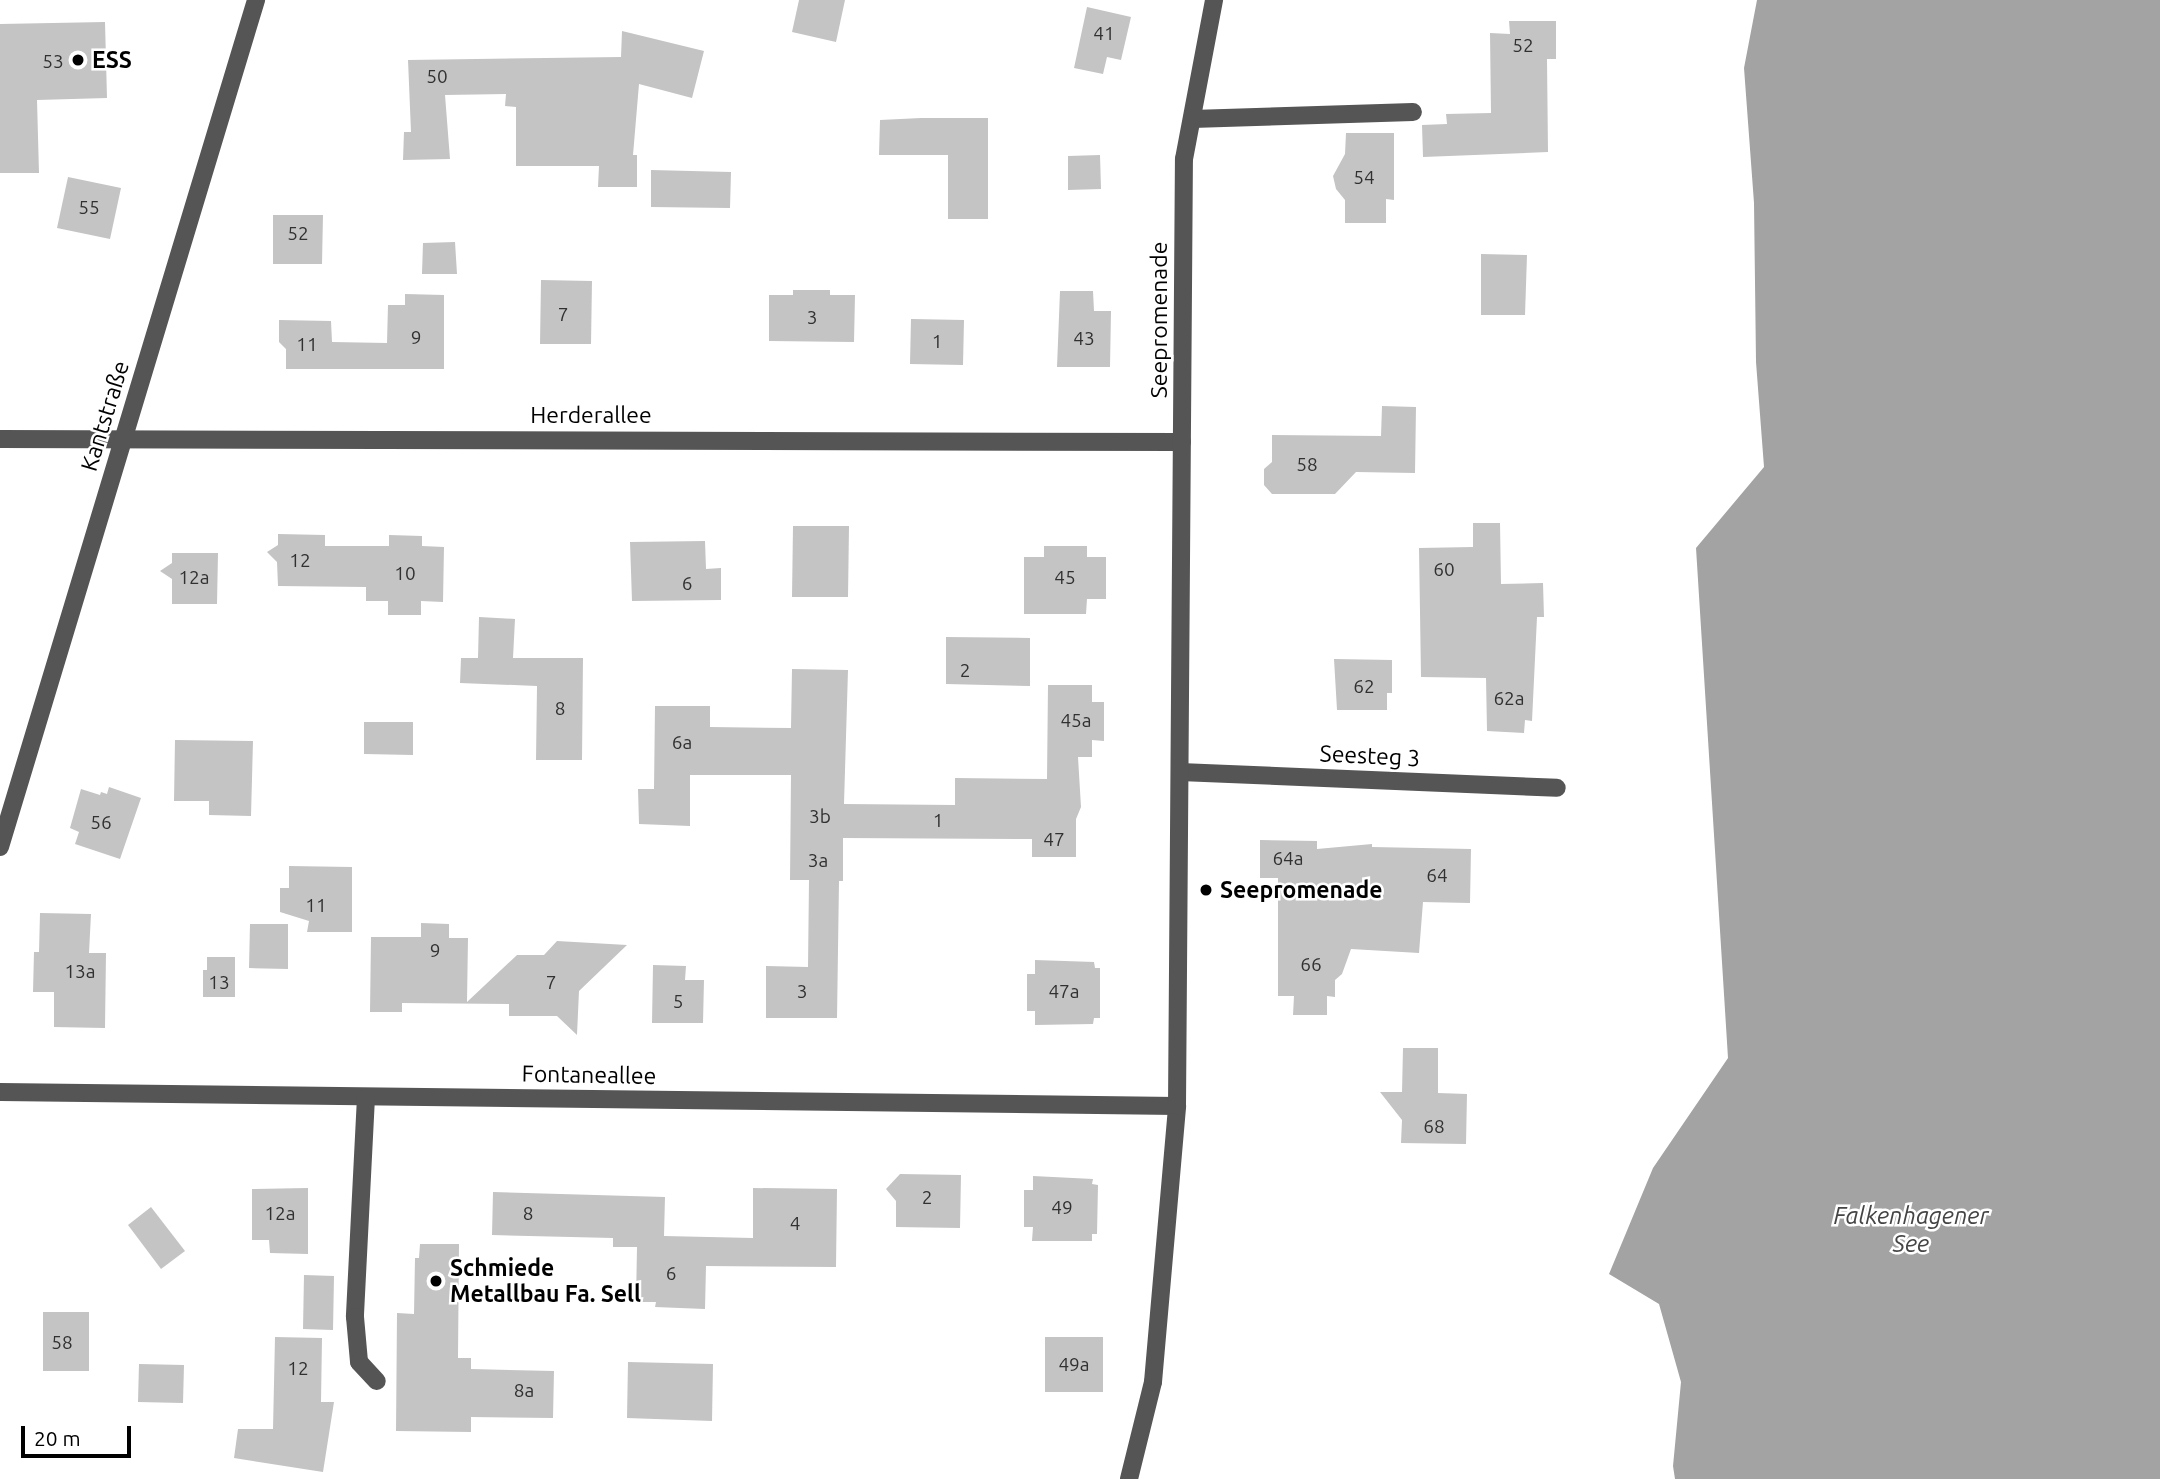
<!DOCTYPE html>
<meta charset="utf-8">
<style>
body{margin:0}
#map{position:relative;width:2160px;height:1479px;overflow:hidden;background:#fff;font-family:Ubuntu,sans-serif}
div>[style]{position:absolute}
.water>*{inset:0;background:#a3a3a3}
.building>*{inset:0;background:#c4c4c4}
.minor>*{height:18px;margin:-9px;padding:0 9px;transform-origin:9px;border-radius:9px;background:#555}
.dots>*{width:19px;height:19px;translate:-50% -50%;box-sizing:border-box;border:4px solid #fff;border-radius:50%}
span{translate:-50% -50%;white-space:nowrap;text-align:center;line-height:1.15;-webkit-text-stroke:5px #fff;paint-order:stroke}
.number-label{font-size:19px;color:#313131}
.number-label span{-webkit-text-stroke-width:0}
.poi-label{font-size:23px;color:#000;font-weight:700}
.left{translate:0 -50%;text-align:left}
.street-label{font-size:23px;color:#000}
.water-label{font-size:24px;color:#444;font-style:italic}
.scale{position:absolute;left:21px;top:1426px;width:110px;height:32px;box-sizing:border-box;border:4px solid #000;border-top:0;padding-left:9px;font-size:21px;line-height:24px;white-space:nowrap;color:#000;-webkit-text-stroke:5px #fff;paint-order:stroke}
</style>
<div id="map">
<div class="water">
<i style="clip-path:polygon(1757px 0,2160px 0,2160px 1479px,1675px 1479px,1673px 1466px,1681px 1382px,1659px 1304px,1609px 1274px,1653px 1168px,1728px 1058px,1696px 548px,1764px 467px,1756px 362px,1754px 203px,1744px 68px)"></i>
</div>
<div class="building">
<i style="clip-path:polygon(799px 0,845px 0,836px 42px,792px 32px)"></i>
<i style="clip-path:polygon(1087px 7px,1131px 17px,1121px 60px,1107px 57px,1103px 74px,1074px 68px)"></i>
<i style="clip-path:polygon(1509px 21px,1556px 21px,1556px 59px,1547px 59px,1548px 152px,1423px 157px,1422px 125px,1447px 124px,1446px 114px,1491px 113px,1490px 33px,1510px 34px)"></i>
<i style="clip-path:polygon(105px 22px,107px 98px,37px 100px,39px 173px,0 173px,0 24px)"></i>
<i style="clip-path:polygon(622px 31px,704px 51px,692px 98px,639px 84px,633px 155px,637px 155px,637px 187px,598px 187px,599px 166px,516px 166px,516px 107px,505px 106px,506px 94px,445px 95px,450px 159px,403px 160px,404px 132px,411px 132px,408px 60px,621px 57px)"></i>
<i style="clip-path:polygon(921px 118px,988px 118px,988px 219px,948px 219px,948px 155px,879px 155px,880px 120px)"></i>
<i style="clip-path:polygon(1346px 133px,1394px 133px,1394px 200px,1386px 199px,1386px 223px,1345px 223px,1345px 200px,1336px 189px,1333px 176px,1345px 154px)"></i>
<i style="clip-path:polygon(1100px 155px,1101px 189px,1068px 190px,1068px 156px)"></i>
<i style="clip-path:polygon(651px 170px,731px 172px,730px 208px,651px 207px)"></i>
<i style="clip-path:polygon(68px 177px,121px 188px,110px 239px,57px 228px)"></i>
<i style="clip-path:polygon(273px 215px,323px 215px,322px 264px,273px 264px)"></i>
<i style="clip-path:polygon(455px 242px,457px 274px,422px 274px,423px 243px)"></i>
<i style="clip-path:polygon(1481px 254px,1527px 255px,1525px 315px,1481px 315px)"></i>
<i style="clip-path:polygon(541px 280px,592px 281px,591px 344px,540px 344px)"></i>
<i style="clip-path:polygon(793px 290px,830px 290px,830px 295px,855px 295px,854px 342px,769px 341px,769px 295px,793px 295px)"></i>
<i style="clip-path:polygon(1060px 291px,1093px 291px,1094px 311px,1111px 311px,1110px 367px,1057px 367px)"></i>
<i style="clip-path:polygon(405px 294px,444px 295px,444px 369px,286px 369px,286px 349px,279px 342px,279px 320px,331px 321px,332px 342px,387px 343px,388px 305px,405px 305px)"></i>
<i style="clip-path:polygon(911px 319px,964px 320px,963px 365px,910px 364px)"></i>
<i style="clip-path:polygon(1382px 406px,1416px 407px,1415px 473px,1356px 472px,1335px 494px,1272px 494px,1264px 485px,1264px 469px,1272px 462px,1272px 435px,1381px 436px)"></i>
<i style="clip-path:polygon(1473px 523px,1500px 523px,1501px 584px,1543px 583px,1544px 617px,1537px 617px,1532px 721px,1525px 720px,1524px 733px,1487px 731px,1486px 678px,1421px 677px,1419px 548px,1473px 547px)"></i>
<i style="clip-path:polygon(793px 526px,849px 526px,848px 597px,792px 597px)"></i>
<i style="clip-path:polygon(278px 534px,325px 535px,325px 546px,389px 546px,389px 535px,422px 536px,422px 546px,444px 547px,443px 602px,421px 601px,421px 615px,388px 615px,388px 601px,366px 601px,366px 587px,278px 586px,277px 562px,267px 552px,278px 545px)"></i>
<i style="clip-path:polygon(705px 541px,706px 569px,721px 568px,721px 600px,632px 601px,630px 542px)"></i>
<i style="clip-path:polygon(1044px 546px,1087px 546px,1087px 557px,1106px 557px,1106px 599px,1087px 599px,1086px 614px,1024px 614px,1024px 557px,1044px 557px)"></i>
<i style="clip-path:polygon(172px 553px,218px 553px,217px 604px,172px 604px,172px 579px,160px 571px,172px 563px)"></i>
<i style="clip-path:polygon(479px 617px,515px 619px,513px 658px,583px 658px,582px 760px,536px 760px,537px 686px,460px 683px,461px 658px,478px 658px)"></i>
<i style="clip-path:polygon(946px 637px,1030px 638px,1030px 686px,946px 684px)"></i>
<i style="clip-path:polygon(1334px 659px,1392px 660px,1392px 693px,1387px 693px,1387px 710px,1337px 710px)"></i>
<i style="clip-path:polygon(792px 669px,848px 670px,844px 804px,955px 805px,955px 778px,1047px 779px,1048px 685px,1092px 685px,1092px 702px,1104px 702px,1104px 741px,1092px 740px,1092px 757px,1078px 757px,1081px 807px,1076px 819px,1076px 857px,1032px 857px,1032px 839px,843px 838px,843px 881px,839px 881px,837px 1018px,766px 1018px,766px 966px,808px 967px,809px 880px,790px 880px,791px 775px,690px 775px,690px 826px,639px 824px,638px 789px,654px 789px,655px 706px,710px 706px,710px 727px,791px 728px)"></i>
<i style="clip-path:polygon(364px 722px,413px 722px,413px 755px,364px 754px)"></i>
<i style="clip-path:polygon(175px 740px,253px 741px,251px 816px,209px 815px,209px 801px,174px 801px)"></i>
<i style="clip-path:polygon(109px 787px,141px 798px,120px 859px,75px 844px,79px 832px,70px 828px,81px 789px,100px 795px,101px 792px,107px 794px)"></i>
<i style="clip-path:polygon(1260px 840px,1317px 841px,1317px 849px,1372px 844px,1372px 847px,1471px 849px,1470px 903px,1423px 902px,1419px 953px,1351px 949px,1342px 974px,1335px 980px,1335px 997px,1327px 996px,1327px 1015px,1293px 1015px,1294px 996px,1278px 996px,1278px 878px,1260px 878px)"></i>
<i style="clip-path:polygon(289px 866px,352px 867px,352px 932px,307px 932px,309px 921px,280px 912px,280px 888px,289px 888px)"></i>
<i style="clip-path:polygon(40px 913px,91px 914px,89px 953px,106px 953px,105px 1028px,54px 1027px,54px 992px,33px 992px,34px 952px,39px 952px)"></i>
<i style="clip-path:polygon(421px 923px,449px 924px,449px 938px,468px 938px,467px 1002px,517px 955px,544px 955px,557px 941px,627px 945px,579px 991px,577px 1035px,557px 1016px,509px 1016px,509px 1004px,402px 1003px,402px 1012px,370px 1012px,371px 937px,421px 937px)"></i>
<i style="clip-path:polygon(250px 924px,288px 924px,288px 969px,249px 968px)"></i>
<i style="clip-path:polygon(207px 957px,235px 957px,235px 997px,203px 997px,203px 970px,207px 970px)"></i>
<i style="clip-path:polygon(1035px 960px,1094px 962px,1095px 968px,1100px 968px,1100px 1018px,1094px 1018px,1093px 1024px,1035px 1025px,1035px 1011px,1027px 1011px,1027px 974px,1035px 974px)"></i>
<i style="clip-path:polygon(653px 965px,686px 966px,685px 980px,704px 980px,703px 1023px,652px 1023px)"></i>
<i style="clip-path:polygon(1403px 1048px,1438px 1048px,1438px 1093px,1467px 1094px,1466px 1144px,1401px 1143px,1402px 1120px,1380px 1092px,1402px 1092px)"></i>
<i style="clip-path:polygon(900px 1174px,961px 1175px,960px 1228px,896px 1227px,896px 1201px,886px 1189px)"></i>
<i style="clip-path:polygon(1033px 1176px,1093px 1179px,1092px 1184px,1098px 1185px,1097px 1234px,1092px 1234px,1092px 1241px,1032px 1241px,1033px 1227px,1024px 1227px,1024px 1190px,1033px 1190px)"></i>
<i style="clip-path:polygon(308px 1188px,308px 1254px,270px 1253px,269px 1240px,252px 1240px,252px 1189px)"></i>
<i style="clip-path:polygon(753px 1188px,837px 1189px,836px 1267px,706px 1266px,705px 1309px,655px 1307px,656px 1302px,636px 1302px,637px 1247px,613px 1247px,613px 1238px,492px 1235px,493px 1192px,665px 1197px,664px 1236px,753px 1238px)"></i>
<i style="clip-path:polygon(151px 1207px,185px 1251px,161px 1269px,128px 1225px)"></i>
<i style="clip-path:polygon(420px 1244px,459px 1244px,458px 1358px,471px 1358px,471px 1369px,554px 1371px,553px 1418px,471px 1417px,471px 1432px,396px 1431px,397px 1313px,414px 1314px,415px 1258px,419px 1258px)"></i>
<i style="clip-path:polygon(304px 1275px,334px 1276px,333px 1330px,303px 1329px)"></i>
<i style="clip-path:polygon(43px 1312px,89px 1312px,89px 1371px,43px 1371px)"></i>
<i style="clip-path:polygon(275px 1337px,322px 1338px,321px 1402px,334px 1402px,323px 1472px,234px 1458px,238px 1429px,273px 1429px)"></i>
<i style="clip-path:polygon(1045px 1337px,1103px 1337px,1103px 1392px,1045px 1392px)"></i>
<i style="clip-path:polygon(628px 1362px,713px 1364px,712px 1421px,627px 1418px)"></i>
<i style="clip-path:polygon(139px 1364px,184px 1365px,183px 1403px,138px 1402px)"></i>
</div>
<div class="minor">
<i style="left:1192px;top:119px;width:221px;rotate:-1.8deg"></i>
<i style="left:0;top:439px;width:1182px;rotate:0.15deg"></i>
<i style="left:1180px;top:772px;width:377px;rotate:2.4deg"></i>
<i style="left:0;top:847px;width:885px;rotate:-73.18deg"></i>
<i style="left:0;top:1092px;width:1177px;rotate:0.68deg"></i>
<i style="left:366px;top:1097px;width:220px;rotate:92.9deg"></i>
<i style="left:355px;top:1317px;width:45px;rotate:84.9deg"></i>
<i style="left:359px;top:1362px;width:26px;rotate:47deg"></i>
<i style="left:1129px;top:1479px;width:100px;rotate:-76.1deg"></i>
<i style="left:1153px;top:1382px;width:277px;rotate:-85deg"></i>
<i style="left:1177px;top:1106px;width:947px;rotate:-89.58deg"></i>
<i style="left:1184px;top:159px;width:162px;rotate:-79.3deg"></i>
</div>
<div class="dots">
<i style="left:78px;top:60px;background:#000"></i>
<i style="left:1206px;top:890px;background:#000"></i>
<i style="left:436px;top:1281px;background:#000"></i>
</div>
<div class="number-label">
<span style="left:1104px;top:34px">41</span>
<span style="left:1523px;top:46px">52</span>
<span style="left:53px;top:62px">53</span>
<span style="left:437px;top:77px">50</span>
<span style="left:1364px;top:178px">54</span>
<span style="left:89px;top:208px">55</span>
<span style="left:298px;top:234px">52</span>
<span style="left:563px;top:315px">7</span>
<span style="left:812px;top:318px">3</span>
<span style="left:416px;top:338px">9</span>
<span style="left:1084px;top:339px">43</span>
<span style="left:937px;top:342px">1</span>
<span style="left:307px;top:345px">11</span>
<span style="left:1307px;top:465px">58</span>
<span style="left:300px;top:561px">12</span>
<span style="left:1444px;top:570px">60</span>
<span style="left:405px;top:574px">10</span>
<span style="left:194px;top:578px">12a</span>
<span style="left:1065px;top:578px">45</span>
<span style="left:687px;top:584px">6</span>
<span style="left:965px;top:671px">2</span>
<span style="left:1364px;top:687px">62</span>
<span style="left:1509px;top:699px">62a</span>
<span style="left:560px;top:709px">8</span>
<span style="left:1076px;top:721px">45a</span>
<span style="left:682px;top:743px">6a</span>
<span style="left:820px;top:817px">3b</span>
<span style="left:938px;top:821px">1</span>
<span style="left:101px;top:823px">56</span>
<span style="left:1054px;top:840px">47</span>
<span style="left:1288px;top:859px">64a</span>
<span style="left:818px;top:861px">3a</span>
<span style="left:1437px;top:876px">64</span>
<span style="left:316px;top:906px">11</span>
<span style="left:435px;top:951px">9</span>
<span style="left:1311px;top:965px">66</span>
<span style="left:80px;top:972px">13a</span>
<span style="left:219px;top:983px">13</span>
<span style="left:551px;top:983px">7</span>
<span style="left:802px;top:992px">3</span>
<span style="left:1064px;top:992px">47a</span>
<span style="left:678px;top:1002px">5</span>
<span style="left:1434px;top:1127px">68</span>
<span style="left:927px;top:1198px">2</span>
<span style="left:1062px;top:1208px">49</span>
<span style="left:280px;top:1214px">12a</span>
<span style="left:528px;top:1214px">8</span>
<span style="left:795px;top:1224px">4</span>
<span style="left:671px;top:1274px">6</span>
<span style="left:62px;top:1343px">58</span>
<span style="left:1074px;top:1365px">49a</span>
<span style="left:298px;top:1369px">12</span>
<span style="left:524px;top:1391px">8a</span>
</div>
<div class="poi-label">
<span class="left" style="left:92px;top:60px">ESS</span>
<span class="left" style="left:1220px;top:890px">Seepromenade</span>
<span class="left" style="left:450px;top:1281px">Schmiede<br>Metallbau Fa. Sell</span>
</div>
<div class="street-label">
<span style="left:1159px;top:320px;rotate:-90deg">Seepromenade</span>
<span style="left:591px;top:415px">Herderallee</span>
<span style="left:105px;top:416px;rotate:-73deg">Kantstraße</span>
<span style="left:1370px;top:756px;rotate:3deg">Seesteg 3</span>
<span style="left:589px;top:1075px;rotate:1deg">Fontaneallee</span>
</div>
<div class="water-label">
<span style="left:1911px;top:1230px">Falkenhagener<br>See</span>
</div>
<div class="scale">20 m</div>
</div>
